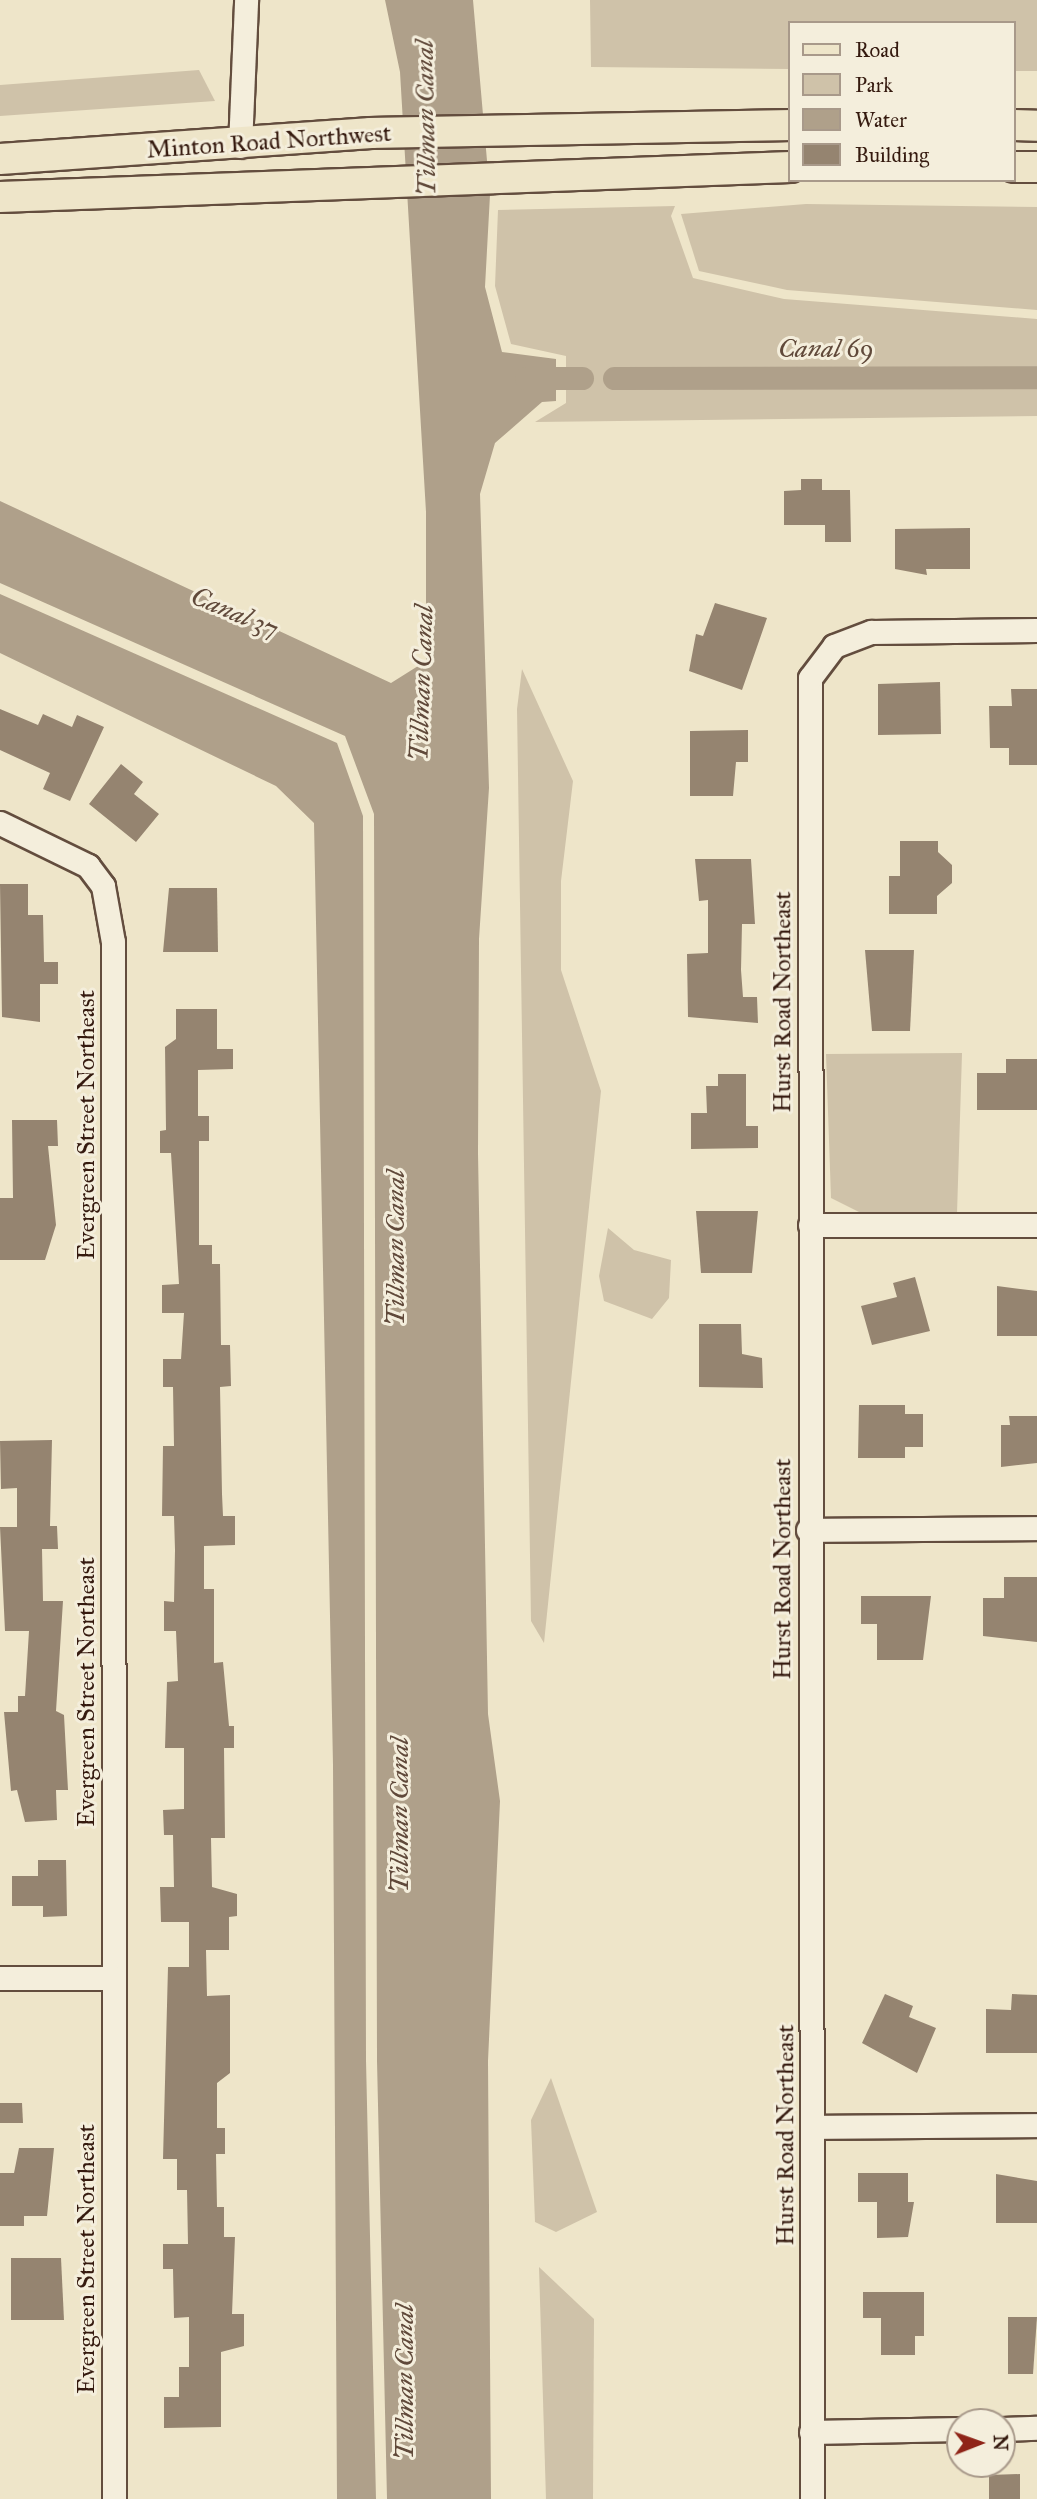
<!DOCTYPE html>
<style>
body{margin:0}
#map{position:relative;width:1037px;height:2499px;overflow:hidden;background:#eee5c9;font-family:"IM FELL Great Primer",serif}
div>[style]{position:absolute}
.green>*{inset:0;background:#cfc2a9}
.water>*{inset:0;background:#afa08a}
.canal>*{height:23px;margin:-11.5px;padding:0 11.5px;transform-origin:11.5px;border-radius:11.5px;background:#afa08a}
.building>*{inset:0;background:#958470}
.roads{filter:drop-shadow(2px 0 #634d3e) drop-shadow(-2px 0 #634d3e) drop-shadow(0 2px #634d3e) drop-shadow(0 -2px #634d3e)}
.minor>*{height:23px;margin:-11.5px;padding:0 11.5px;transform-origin:11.5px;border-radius:11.5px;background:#f4eedc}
.major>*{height:30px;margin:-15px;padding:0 15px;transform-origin:15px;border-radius:15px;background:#eee5c9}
span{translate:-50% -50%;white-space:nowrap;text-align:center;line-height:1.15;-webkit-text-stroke:6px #f4eedc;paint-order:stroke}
.street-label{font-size:24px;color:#351a0f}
.water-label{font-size:26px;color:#60493a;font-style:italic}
.legend{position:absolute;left:788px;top:21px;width:228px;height:161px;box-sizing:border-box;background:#f4eedc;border:2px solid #a8998a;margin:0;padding:9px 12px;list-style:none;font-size:21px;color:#351a0f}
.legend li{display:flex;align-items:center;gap:14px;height:35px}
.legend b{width:35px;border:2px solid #a8998a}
.north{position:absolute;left:946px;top:2408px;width:70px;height:70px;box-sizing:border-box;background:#f4eedc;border:2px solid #a8998a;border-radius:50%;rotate:89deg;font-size:19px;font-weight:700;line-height:28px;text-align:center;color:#351a0f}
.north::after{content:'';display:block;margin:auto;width:24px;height:32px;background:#8f2418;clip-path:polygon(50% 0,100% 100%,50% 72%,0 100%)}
</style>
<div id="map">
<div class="green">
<i style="clip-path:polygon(590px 0,1037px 0,1037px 71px,1014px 71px,1014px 23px,790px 23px,790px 69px,591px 67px)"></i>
<i style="clip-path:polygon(199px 70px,215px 101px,0 116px,0 85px)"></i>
<i style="clip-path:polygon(806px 204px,1037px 207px,1037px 310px,787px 290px,699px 271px,681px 214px)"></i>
<i style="clip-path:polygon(675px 206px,671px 216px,693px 278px,784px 299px,1037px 319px,1037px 416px,535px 422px,566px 403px,566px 356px,511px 344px,495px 286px,498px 210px)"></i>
<i style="clip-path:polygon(522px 669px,573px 781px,561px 881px,561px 970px,601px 1091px,544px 1643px,531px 1621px,517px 709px)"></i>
<i style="clip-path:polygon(962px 1053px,957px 1213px,859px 1212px,831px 1198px,826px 1054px)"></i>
<i style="clip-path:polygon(608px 1228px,634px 1250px,671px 1260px,669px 1298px,652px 1319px,604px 1301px,599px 1276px)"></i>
<i style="clip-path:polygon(551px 2078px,597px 2212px,556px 2232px,535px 2222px,531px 2120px)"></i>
<i style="clip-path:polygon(539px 2267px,594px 2319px,593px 2499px,546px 2499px)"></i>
</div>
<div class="water">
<i style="clip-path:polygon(385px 0,473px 0,490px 195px,485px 287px,502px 352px,556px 359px,556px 401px,542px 402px,495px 443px,480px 494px,489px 788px,479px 939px,478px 1153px,488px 1714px,500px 1801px,488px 2061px,491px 2499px,387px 2499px,377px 2061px,374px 814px,345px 736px,0 583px,0 501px,391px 683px,426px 661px,426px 512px,400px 72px)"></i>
<i style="clip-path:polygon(0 594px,337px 743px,363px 816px,366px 2060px,376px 2499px,337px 2499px,333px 1765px,314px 823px,276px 786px,0 653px)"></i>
</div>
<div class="canal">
<i style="left:526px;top:378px;width:56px"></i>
<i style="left:614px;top:378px;width:423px;rotate:-0.1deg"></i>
</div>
<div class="building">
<i style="clip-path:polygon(801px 479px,822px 479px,822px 490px,850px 490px,851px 542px,825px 542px,825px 525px,784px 525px,784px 491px,801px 490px)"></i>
<i style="clip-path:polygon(970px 528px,970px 569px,926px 569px,927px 575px,895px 569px,895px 529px)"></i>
<i style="clip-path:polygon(715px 603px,767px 618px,742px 690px,689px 671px,696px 634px,703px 636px)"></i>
<i style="clip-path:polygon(940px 682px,941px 734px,878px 735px,878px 684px)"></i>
<i style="clip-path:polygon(1011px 689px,1037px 689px,1037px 765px,1009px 765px,1009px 748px,990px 748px,989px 706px,1012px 706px)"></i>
<i style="clip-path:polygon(0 709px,38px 725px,43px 714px,72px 727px,77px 715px,104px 727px,70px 801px,43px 789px,50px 773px,0 750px)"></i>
<i style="clip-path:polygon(748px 730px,748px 762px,736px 762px,733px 796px,690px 796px,690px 731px)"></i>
<i style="clip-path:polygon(121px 764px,143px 782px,134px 794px,159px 814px,136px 842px,89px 804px)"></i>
<i style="clip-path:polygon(900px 841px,938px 841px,938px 852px,952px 865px,952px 883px,937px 896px,937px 914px,889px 914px,889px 876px,900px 876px)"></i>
<i style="clip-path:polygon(695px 859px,751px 859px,755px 924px,742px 924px,741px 970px,743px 997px,757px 997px,758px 1023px,688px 1017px,687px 954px,708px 953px,708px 900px,699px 901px)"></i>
<i style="clip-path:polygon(0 884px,28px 884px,28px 915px,43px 915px,44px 962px,58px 962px,58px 984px,40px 984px,40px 1022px,2px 1017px)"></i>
<i style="clip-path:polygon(169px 888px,217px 888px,218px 952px,163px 952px)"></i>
<i style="clip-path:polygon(865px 950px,914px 950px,910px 1031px,872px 1031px)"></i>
<i style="clip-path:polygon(176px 1009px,217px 1009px,217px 1049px,233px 1049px,233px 1069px,198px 1070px,198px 1116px,209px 1116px,209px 1141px,199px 1141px,199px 1245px,212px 1245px,212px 1264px,220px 1264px,221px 1345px,230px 1345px,231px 1386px,220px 1387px,222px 1494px,223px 1516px,235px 1516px,235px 1545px,204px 1546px,204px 1589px,214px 1589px,214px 1663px,223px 1662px,229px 1726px,234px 1726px,234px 1748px,224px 1748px,225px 1838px,211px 1838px,212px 1887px,237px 1894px,237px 1916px,229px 1917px,229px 1950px,206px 1950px,207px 1996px,230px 1995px,230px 2073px,217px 2083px,217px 2128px,225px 2128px,225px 2154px,216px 2154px,217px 2207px,224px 2207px,224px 2237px,235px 2237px,232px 2314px,244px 2314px,244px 2346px,221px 2352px,221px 2427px,164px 2428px,164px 2397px,179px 2397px,179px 2367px,189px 2367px,189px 2317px,174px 2318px,173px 2269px,163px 2269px,163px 2244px,188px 2244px,187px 2190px,177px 2190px,177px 2159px,163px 2159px,168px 1967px,189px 1967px,189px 1922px,161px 1922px,160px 1887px,174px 1887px,173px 1835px,164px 1835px,163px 1810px,184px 1809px,184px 1748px,165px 1748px,167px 1682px,178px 1681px,176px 1631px,164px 1631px,164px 1601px,174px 1602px,175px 1550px,174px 1516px,162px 1516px,163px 1446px,174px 1446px,173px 1387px,163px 1387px,163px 1359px,181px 1359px,184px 1313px,162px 1313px,162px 1285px,179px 1284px,171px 1153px,160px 1153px,160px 1131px,166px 1130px,165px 1047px,176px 1039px)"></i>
<i style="clip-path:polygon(1006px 1059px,1037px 1059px,1037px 1110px,977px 1110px,977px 1073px,1006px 1073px)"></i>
<i style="clip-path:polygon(718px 1074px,746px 1074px,746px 1126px,758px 1126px,758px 1148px,691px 1149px,691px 1113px,707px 1113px,706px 1086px,718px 1086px)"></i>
<i style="clip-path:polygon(12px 1120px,57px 1120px,58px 1146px,48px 1146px,56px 1225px,45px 1260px,0 1260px,0 1198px,13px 1198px)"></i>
<i style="clip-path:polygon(696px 1211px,758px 1211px,752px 1273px,701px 1273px)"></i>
<i style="clip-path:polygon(915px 1277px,930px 1331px,872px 1345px,861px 1306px,897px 1297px,893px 1283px)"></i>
<i style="clip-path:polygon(997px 1286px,1037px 1291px,1037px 1336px,997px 1336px)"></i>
<i style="clip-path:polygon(699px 1324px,741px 1324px,742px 1354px,762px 1358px,763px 1388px,699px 1387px)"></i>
<i style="clip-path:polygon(859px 1405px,905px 1405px,905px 1414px,923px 1414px,923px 1447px,905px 1447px,905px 1458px,858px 1458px)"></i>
<i style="clip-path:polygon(1009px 1416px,1037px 1416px,1037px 1463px,1001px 1467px,1001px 1425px,1010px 1425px)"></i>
<i style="clip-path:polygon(52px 1440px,50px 1526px,57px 1526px,58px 1549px,42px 1549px,43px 1601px,63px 1601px,56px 1711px,64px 1715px,68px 1790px,56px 1790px,57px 1820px,25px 1822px,17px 1790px,11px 1791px,4px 1712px,18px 1712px,18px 1696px,25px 1696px,29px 1631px,5px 1631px,0 1527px,17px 1527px,17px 1488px,1px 1489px,0 1441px)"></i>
<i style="clip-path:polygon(1004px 1577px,1037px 1577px,1037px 1642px,983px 1636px,983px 1598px,1004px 1598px)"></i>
<i style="clip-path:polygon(861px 1596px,931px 1596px,923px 1660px,877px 1660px,877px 1624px,861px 1624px)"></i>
<i style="clip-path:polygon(38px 1860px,66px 1860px,67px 1916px,43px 1917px,43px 1906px,12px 1906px,12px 1876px,38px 1876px)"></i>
<i style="clip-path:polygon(885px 1994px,913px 2006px,909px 2017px,936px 2028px,917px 2073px,862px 2043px)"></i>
<i style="clip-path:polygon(1012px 1994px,1037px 1995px,1037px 2053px,986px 2053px,986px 2009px,1011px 2010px)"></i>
<i style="clip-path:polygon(0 2103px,22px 2103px,23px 2123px,0 2123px)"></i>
<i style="clip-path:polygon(19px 2148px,54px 2148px,47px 2216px,24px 2216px,24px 2226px,0 2226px,0 2173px,14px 2173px)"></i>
<i style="clip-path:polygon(858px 2173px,908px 2173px,908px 2202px,914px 2202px,908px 2237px,877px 2238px,877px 2202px,858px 2202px)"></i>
<i style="clip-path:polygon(996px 2174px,1037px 2181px,1037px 2223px,996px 2223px)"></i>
<i style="clip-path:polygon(11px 2258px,61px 2258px,64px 2320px,11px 2320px)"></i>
<i style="clip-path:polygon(863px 2292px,924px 2292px,924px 2336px,915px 2336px,915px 2355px,881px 2355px,881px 2318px,863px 2318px)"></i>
<i style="clip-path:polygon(1008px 2317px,1037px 2317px,1033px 2374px,1008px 2374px)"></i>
<i style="clip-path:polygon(1020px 2474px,1020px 2499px,989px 2499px,989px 2475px)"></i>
</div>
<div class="roads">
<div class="minor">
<i style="left:240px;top:146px;width:146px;rotate:-87.6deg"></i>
<i style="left:0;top:823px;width:98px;rotate:26deg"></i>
<i style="left:88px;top:866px;width:25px;rotate:53deg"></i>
<i style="left:103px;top:886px;width:57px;rotate:79.9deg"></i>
<i style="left:113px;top:942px;width:1557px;rotate:89.96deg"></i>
<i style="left:810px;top:1225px;width:227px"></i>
<i style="left:808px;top:1530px;width:229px;rotate:-0.5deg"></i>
<i style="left:0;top:1978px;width:113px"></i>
<i style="left:813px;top:2127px;width:224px;rotate:-0.5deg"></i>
<i style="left:1002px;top:2429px;width:35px;rotate:-2deg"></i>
<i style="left:811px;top:2432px;width:149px;rotate:-1.2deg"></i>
<i style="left:812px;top:2499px;width:1821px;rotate:-90.06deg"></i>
<i style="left:810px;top:678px;width:40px;rotate:-53deg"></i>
<i style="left:834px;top:646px;width:40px;rotate:-21deg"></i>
<i style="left:871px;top:632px;width:166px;rotate:-0.7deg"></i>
</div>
<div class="major">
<i style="left:1014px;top:125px;width:23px;rotate:2deg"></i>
<i style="left:0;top:159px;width:372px;rotate:-4deg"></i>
<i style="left:371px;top:133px;width:419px;rotate:-1.1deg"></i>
<i style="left:1014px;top:167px;width:23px"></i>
<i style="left:0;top:197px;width:791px;rotate:-2.17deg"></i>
</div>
</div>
<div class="street-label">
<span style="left:269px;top:142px;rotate:-4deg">Minton Road Northwest</span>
<span style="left:783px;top:1002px;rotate:-90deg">Hurst Road Northeast</span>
<span style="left:87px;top:1125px;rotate:-90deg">Evergreen Street Northeast</span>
<span style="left:783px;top:1569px;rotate:-90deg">Hurst Road Northeast</span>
<span style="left:87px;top:1692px;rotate:-90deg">Evergreen Street Northeast</span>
<span style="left:786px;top:2135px;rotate:-90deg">Hurst Road Northeast</span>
<span style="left:87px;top:2259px;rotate:-90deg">Evergreen Street Northeast</span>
</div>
<div class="water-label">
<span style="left:426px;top:118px;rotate:-91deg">Tillman Canal</span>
<span style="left:826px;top:349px">Canal 69</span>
<span style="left:235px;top:613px;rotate:23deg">Canal 37</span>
<span style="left:422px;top:683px;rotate:-88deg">Tillman Canal</span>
<span style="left:396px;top:1248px;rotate:-90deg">Tillman Canal</span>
<span style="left:400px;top:1815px;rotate:-90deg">Tillman Canal</span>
<span style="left:405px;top:2382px;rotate:-90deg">Tillman Canal</span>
</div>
<ul class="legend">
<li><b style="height:9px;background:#eee5c9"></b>Road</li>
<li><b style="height:19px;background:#cfc2a9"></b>Park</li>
<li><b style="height:19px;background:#afa08a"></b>Water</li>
<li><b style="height:19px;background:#958470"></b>Building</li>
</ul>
<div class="north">N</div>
</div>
